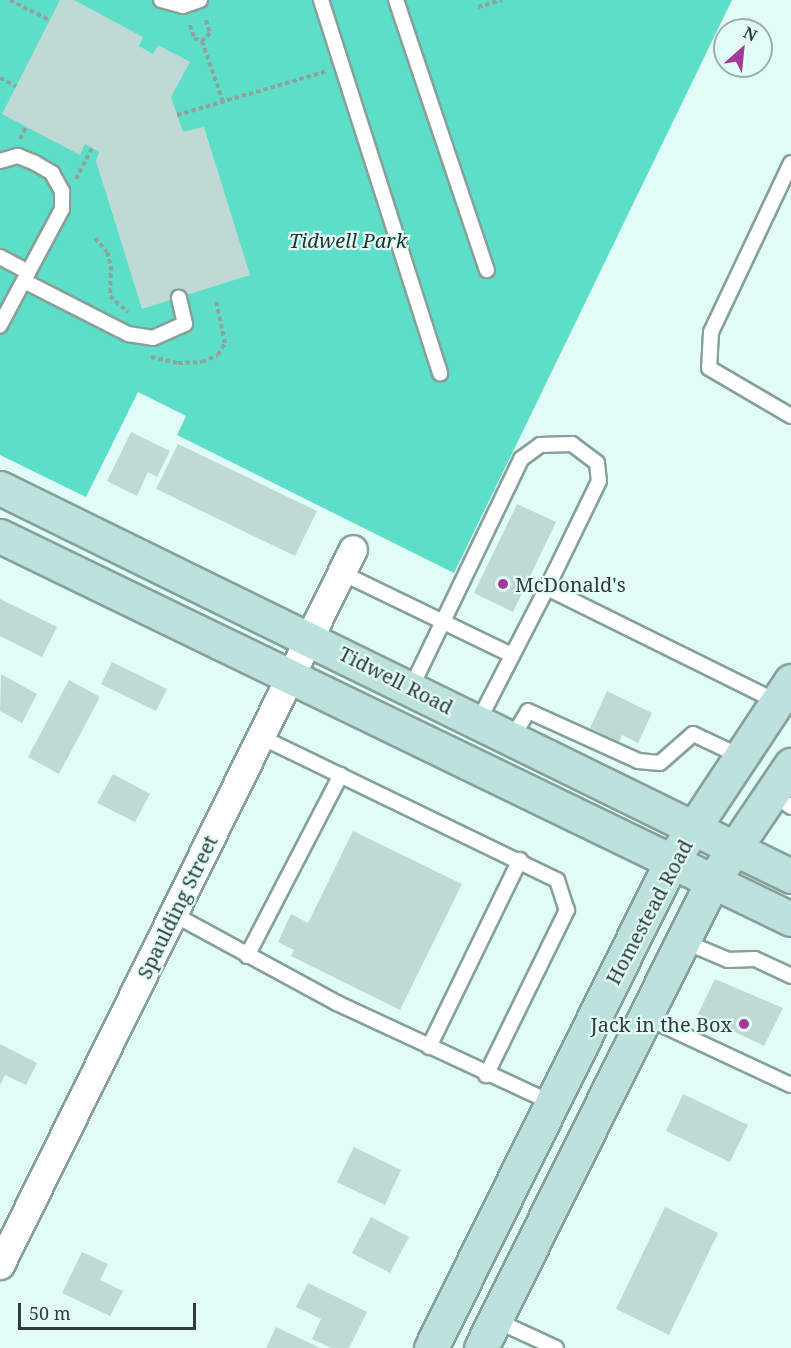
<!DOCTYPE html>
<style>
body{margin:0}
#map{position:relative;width:791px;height:1348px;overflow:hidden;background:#e1fcf6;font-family:"Noto Serif",serif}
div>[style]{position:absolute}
.green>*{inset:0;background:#5cdec9}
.building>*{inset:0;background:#bfd9d4}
.path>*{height:4px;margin-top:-2px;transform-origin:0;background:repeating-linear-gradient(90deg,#8ea29d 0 4.5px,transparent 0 7.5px)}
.roads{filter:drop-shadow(2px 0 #86a09a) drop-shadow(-2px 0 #86a09a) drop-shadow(0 2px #86a09a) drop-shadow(0 -2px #86a09a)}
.lane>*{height:14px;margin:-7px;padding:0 7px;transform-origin:7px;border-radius:7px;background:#fff}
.street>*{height:27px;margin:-13.5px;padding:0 13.5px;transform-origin:13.5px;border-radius:13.5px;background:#fff}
.secondary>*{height:33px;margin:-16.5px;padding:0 16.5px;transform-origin:16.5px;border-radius:16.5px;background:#bde1dc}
.dots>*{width:16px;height:16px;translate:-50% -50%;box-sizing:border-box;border:3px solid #e1fcf6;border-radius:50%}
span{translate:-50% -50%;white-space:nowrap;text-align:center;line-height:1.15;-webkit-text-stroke:4.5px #e1fcf6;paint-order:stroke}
.park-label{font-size:20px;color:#1c332e;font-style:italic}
.poi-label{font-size:20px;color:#313c39}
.left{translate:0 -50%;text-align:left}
.right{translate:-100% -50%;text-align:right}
.street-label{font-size:20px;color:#313c39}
.north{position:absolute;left:713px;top:18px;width:60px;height:60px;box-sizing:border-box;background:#e1fcf6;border:2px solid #9bafaa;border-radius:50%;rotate:27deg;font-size:16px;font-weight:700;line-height:24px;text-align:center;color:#313c39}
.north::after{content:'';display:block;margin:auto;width:21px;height:27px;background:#a3399a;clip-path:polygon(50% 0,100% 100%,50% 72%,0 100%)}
.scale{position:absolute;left:18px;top:1303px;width:178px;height:27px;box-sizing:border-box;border:3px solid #313c39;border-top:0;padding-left:8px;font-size:18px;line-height:21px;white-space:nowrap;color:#313c39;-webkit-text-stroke:4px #e1fcf6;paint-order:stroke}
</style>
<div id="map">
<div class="green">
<i style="clip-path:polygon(0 0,732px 0,454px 573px,177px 435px,186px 416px,138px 392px,86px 497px,0 455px)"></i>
</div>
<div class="building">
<i style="clip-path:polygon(60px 0,74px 0,143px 37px,139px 46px,153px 54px,158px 45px,190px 62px,171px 97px,183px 132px,204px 127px,250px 275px,142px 309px,96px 161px,99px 152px,85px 144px,80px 155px,2px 114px)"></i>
<i style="clip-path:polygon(131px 432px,170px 451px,157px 477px,148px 472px,137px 496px,107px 481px)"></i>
<i style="clip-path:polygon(178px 444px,317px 511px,295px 556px,156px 489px)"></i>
<i style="clip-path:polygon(517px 504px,556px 522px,513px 612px,474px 593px)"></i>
<i style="clip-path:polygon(0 599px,57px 627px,42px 657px,0 636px)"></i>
<i style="clip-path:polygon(112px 662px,167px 689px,156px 711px,101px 684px)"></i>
<i style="clip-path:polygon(1px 674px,37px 694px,22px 723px,0 711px)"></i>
<i style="clip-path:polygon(69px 680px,100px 697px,59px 774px,28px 757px)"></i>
<i style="clip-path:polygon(607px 691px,652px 713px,638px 743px,622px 735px,619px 742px,590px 728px)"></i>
<i style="clip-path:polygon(113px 774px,150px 794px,135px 822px,97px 803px)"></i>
<i style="clip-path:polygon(353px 831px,462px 884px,400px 1010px,291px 956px,294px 950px,278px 942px,291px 914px,308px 923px)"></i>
<i style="clip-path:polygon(715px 979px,783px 1008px,764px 1046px,698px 1014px)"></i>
<i style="clip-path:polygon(0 1044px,37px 1063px,26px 1085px,5px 1075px,0 1085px)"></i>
<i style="clip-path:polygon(683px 1094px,748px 1125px,730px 1162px,666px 1131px)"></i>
<i style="clip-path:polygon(354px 1147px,401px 1170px,385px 1205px,337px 1182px)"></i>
<i style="clip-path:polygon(665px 1207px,718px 1233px,669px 1335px,616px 1309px)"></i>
<i style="clip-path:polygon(371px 1217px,409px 1237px,390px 1273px,352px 1253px)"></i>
<i style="clip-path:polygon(82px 1252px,108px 1264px,100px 1280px,123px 1291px,110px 1316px,62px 1293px)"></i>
<i style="clip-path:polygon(308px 1283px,367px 1312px,349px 1348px,331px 1348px,312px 1339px,321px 1319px,296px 1307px)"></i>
<i style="clip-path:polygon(276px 1327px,320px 1348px,266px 1348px)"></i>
</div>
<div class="path">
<i style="left:10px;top:0;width:44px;rotate:27.1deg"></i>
<i style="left:478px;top:7px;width:25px;rotate:-16deg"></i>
<i style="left:206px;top:20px;width:14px;rotate:73deg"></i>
<i style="left:210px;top:33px;width:11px;rotate:135deg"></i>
<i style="left:202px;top:41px;width:65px;rotate:71deg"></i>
<i style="left:190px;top:25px;width:14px;rotate:73deg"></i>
<i style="left:194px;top:38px;width:9px;rotate:21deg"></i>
<i style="left:0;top:78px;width:18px;rotate:27deg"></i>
<i style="left:177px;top:115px;width:156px;rotate:-16.3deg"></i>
<i style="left:20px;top:139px;width:13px;rotate:-63deg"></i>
<i style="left:76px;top:179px;width:35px;rotate:-63deg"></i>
<i style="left:95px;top:238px;width:18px;rotate:49deg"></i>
<i style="left:107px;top:252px;width:15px;rotate:74deg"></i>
<i style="left:111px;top:266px;width:30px;rotate:92deg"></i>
<i style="left:110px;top:296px;width:24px;rotate:42deg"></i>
<i style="left:151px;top:357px;width:28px;rotate:13deg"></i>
<i style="left:178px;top:363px;width:24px;rotate:-2deg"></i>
<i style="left:202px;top:362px;width:17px;rotate:-24deg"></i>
<i style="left:218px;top:355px;width:14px;rotate:-60deg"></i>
<i style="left:225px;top:343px;width:43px;rotate:-102.1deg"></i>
</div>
<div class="roads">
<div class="lane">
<i style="left:161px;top:0;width:23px;rotate:15deg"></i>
<i style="left:183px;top:6px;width:18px;rotate:-19deg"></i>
<i style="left:321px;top:0;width:392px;rotate:72.3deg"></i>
<i style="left:396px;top:0;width:285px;rotate:71.4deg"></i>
<i style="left:0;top:161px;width:19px;rotate:-16deg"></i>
<i style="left:18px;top:156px;width:18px;rotate:22deg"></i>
<i style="left:35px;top:163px;width:20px;rotate:30deg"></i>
<i style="left:52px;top:173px;width:21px;rotate:61deg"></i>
<i style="left:62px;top:191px;width:18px;rotate:90deg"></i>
<i style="left:62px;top:209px;width:132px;rotate:118.1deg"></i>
<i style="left:791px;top:163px;width:187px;rotate:115.3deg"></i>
<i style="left:711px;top:332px;width:36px;rotate:93deg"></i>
<i style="left:709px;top:368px;width:95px;rotate:30.3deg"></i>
<i style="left:0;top:257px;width:32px;rotate:28deg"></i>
<i style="left:24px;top:281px;width:117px;rotate:27deg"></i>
<i style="left:128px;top:334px;width:25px;rotate:9deg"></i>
<i style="left:153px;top:338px;width:35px;rotate:-24deg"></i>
<i style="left:185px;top:324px;width:27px;rotate:-103deg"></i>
<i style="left:342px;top:573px;width:189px;rotate:25.8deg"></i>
<i style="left:411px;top:688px;width:254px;rotate:-64.3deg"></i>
<i style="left:521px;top:459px;width:24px;rotate:-36deg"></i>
<i style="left:540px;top:445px;width:32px;rotate:-2deg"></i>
<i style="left:572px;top:444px;width:31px;rotate:37deg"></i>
<i style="left:597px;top:463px;width:18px;rotate:84deg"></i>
<i style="left:599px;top:481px;width:119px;rotate:115.9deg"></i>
<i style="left:547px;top:588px;width:255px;rotate:26.3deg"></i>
<i style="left:478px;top:722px;width:151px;rotate:-62.8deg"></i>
<i style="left:261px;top:737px;width:329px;rotate:25.8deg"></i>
<i style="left:557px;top:880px;width:32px;rotate:72deg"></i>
<i style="left:567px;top:910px;width:184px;rotate:116.1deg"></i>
<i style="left:512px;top:738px;width:31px;rotate:-59deg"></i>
<i style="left:528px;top:711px;width:121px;rotate:24.4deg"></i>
<i style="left:638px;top:761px;width:22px;rotate:5deg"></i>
<i style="left:660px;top:763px;width:44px;rotate:-41.3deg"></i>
<i style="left:693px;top:734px;width:52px;rotate:25.1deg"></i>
<i style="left:772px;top:794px;width:23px;rotate:34deg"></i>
<i style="left:173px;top:914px;width:187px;rotate:28.5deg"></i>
<i style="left:337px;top:1003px;width:237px;rotate:24.9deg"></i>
<i style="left:683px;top:941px;width:49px;rotate:22.9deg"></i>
<i style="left:728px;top:960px;width:27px;rotate:-2deg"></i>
<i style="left:755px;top:959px;width:40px;rotate:25deg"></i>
<i style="left:247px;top:956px;width:204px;rotate:-62.6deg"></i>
<i style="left:645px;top:1017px;width:161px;rotate:25deg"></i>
<i style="left:429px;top:1047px;width:208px;rotate:-64.1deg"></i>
<i style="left:495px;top:1320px;width:67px;rotate:24.7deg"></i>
</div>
<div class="street">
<i style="left:0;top:1265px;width:798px;rotate:-63.76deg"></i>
</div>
<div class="secondary">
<i style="left:0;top:488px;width:881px;rotate:26.13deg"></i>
<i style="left:0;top:536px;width:879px;rotate:25.84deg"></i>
<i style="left:431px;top:1348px;width:542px;rotate:-63.72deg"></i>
<i style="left:671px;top:862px;width:217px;rotate:-56.5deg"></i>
<i style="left:481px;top:1348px;width:522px;rotate:-63.63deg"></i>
<i style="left:713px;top:880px;width:139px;rotate:-55.9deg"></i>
</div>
</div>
<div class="dots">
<i style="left:503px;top:584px;background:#a3399a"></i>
<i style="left:744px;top:1024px;background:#a3399a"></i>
</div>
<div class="park-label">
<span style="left:348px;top:240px">Tidwell Park</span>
</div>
<div class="poi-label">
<span class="left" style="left:515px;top:584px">McDonald's</span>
<span class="right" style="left:732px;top:1024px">Jack in the Box</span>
</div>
<div class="street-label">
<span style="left:396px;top:680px;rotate:27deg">Tidwell Road</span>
<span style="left:177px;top:907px;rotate:-64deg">Spaulding Street</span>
<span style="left:649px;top:912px;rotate:-62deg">Homestead Road</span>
</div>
<div class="north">N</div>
<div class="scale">50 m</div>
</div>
